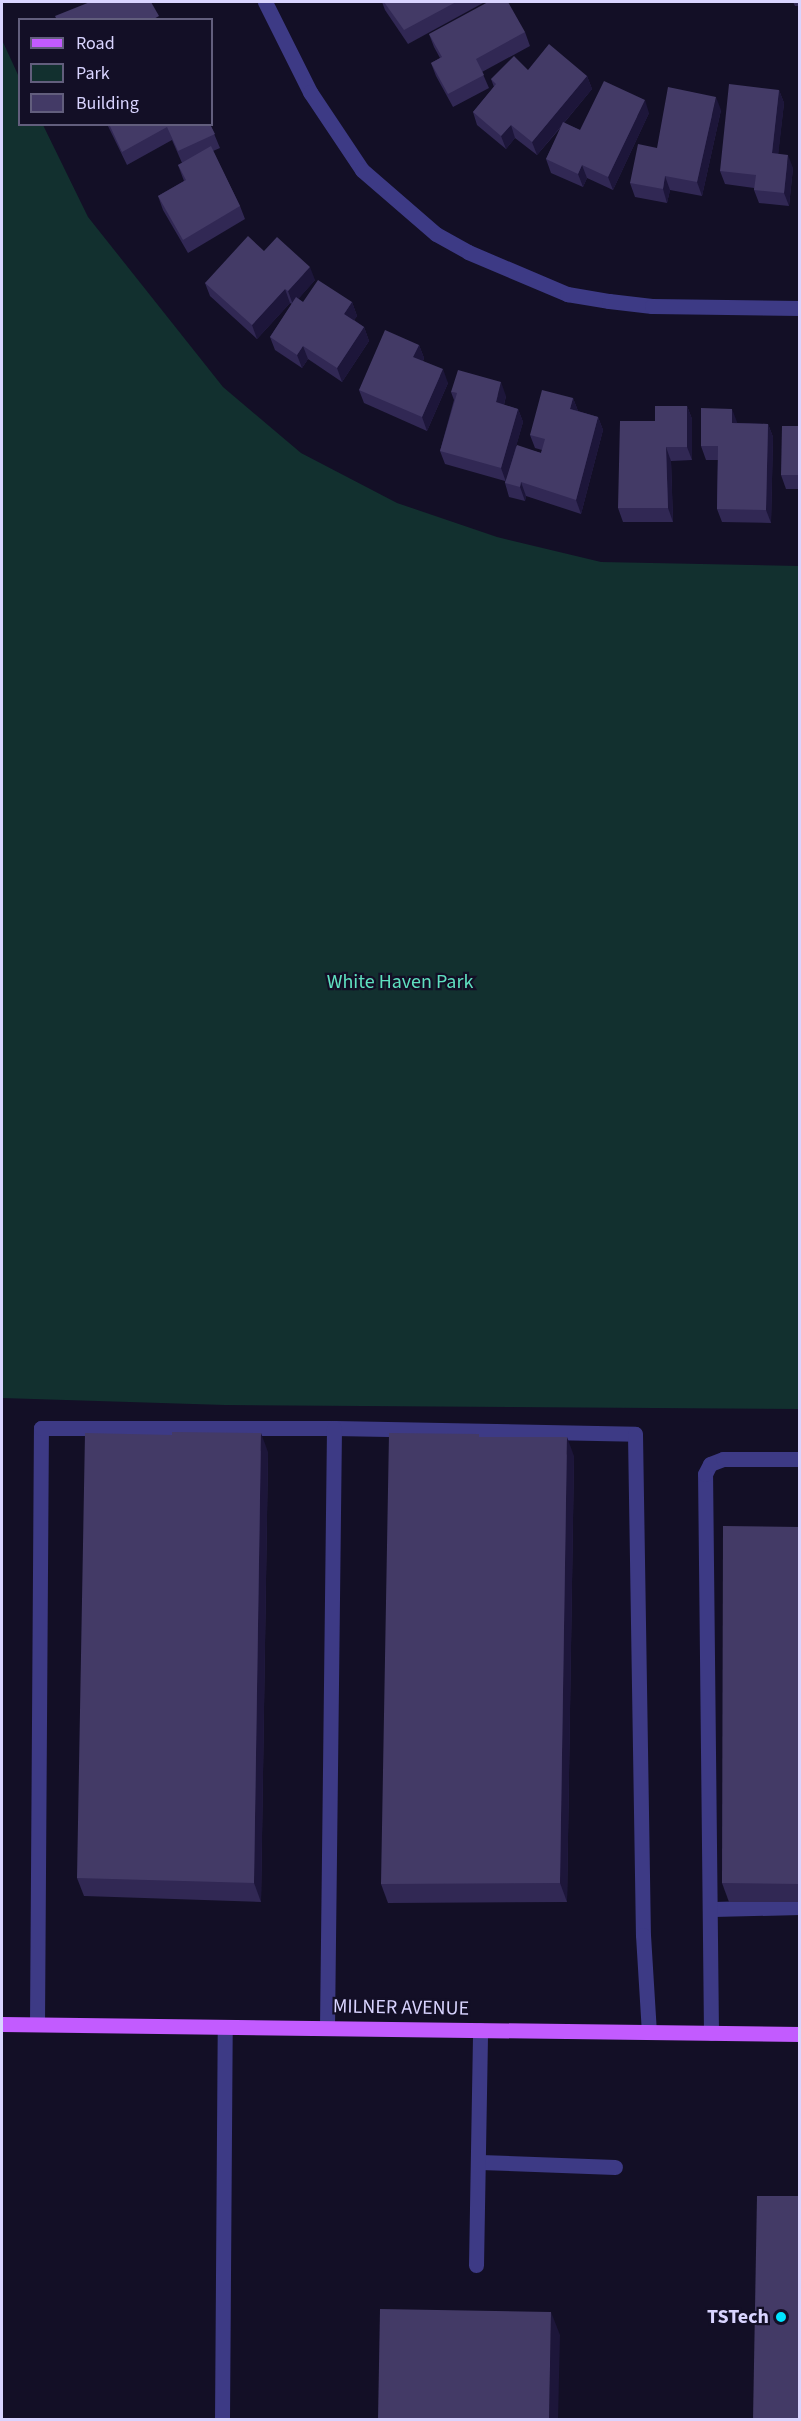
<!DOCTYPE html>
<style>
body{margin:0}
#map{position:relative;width:801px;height:2421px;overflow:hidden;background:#130f26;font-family:"Source Sans 3",sans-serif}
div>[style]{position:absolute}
.green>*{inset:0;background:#12302f}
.minor>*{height:15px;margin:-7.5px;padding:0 7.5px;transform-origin:7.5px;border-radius:7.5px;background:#3d3a85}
.major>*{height:15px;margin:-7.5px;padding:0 7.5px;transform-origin:7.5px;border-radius:7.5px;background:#c25bff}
.wall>*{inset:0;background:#312854}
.shaded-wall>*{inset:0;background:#1d163a}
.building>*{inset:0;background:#433a66}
.dots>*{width:16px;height:16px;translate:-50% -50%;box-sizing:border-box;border:3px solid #130f26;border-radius:50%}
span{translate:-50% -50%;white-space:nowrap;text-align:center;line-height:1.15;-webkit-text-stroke:4.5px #130f26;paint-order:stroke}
.park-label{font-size:20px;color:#5fe0c0}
.street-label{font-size:20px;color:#d9d4ff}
.poi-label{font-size:20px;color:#d9d4ff;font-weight:700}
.right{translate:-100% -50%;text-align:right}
.frame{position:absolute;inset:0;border:3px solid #d9d4ff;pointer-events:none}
.legend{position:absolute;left:18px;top:18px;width:195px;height:108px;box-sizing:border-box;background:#130f26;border:2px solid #625e7d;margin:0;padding:8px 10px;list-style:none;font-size:18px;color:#d9d4ff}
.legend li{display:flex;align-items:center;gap:12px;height:30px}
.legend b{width:30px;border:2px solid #625e7d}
</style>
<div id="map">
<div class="green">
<i style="clip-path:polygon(2px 40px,19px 77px,20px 124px,43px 125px,88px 217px,223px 387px,301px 453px,397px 503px,497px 537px,601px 562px,799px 566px,799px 1409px,225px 1405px,2px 1398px)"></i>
</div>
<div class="minor">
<i style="left:265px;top:2px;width:101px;rotate:63.4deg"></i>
<i style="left:310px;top:92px;width:94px;rotate:56.3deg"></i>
<i style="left:362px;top:170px;width:98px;rotate:40.9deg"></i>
<i style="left:436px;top:234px;width:37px;rotate:29deg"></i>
<i style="left:468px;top:252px;width:108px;rotate:23deg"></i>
<i style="left:567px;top:294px;width:43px;rotate:9.5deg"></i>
<i style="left:609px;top:301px;width:43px;rotate:6.6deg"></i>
<i style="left:652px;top:306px;width:148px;rotate:0.8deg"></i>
<i style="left:334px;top:1428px;width:301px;rotate:1.1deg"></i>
<i style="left:635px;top:1434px;width:501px;rotate:89.09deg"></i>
<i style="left:643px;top:1935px;width:97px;rotate:86.5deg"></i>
<i style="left:713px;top:1909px;width:87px;rotate:-1.3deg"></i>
<i style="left:37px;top:2024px;width:596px;rotate:-89.62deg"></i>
<i style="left:41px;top:1428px;width:293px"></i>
<i style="left:334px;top:1428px;width:600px;rotate:90.67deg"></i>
<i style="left:711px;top:2033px;width:559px;rotate:-90.61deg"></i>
<i style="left:705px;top:1474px;width:11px;rotate:-63deg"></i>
<i style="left:710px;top:1464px;width:14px;rotate:-21deg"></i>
<i style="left:723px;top:1459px;width:77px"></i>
<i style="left:480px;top:2162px;width:135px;rotate:2.1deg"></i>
<i style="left:476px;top:2265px;width:235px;rotate:-89deg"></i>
<i style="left:222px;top:2420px;width:393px;rotate:-89.6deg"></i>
</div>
<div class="major">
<i style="left:2px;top:2024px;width:798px;rotate:0.72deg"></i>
</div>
<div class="wall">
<i style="clip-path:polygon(382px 2px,483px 2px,483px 3px,408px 44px,385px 10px)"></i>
<i style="clip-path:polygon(793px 2px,800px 2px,800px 6px,795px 6px)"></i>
<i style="clip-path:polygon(525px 32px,530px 46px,482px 72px,489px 88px,453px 107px,436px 76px,431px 63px,440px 58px,434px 47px,429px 34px)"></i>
<i style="clip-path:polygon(528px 70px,587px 76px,592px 89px,564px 123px,580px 130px,649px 113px,613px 190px,587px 178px,583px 187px,551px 173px,546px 159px,562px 126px,537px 155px,515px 138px,506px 149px,477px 125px,473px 112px,494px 87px,491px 79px)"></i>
<i style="clip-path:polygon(779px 90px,784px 103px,778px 154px,793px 168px,789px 206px,759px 203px,754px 190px,754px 188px,725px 184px,720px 171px)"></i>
<i style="clip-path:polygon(721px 110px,702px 196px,670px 190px,667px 203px,635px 197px,630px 183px,657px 148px)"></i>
<i style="clip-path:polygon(107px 124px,210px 124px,220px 148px,213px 151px,240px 206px,245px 219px,188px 253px,163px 210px,158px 196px,184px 181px,178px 165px,182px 163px,172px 140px,127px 165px)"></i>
<i style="clip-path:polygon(264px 251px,315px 280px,298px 299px,303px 302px,352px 302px,357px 316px,354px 320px,364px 327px,369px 341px,342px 382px,308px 359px,302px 368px,275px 350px,270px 337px,292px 304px,290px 303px,257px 339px,210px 296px,205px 283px)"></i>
<i style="clip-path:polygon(419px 345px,424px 358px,423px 361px,448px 383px,427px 431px,364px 403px,359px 390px)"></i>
<i style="clip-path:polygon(451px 392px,506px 396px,504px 405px,518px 409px,523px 422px,516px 446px,541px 453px,542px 450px,535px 448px,530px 435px,573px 398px,578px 411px,598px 417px,603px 430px,581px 514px,526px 496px,525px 501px,509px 497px,505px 483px,505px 481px,445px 464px,440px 451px,454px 400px)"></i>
<i style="clip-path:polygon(687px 406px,692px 419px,692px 460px,671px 461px,673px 522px,623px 522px,618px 508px,655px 421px)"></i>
<i style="clip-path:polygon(737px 423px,768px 424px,773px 437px,771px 523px,722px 522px,717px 509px,718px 460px,706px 460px,701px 446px)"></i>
<i style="clip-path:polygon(800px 426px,800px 489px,786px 489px,781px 475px)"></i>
<i style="clip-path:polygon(172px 1435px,268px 1452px,261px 1902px,84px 1896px,77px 1878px)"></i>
<i style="clip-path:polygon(480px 1437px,574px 1456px,567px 1902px,388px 1903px,381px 1884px)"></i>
<i style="clip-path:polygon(800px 1527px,800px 1902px,729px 1902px,722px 1883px)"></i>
</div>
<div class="shaded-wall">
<i style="clip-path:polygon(587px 76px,592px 89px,537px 155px,532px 142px)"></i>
<i style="clip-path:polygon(779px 90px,784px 103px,777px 166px,772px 153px)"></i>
<i style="clip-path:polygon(716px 97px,721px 110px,702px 196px,697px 182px)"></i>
<i style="clip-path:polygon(645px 100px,649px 113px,613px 190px,608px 177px)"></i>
<i style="clip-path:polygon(511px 125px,515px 138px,506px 149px,501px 136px)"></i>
<i style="clip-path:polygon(788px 155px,793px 168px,789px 206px,784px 193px)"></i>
<i style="clip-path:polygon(582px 165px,587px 178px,583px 187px,578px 174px)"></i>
<i style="clip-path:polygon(665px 176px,670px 190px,667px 203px,663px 189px)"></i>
<i style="clip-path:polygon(310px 267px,315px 280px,293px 305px,288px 291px)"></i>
<i style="clip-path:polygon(285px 289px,290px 303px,257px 339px,252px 325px)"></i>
<i style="clip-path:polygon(352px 302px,357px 316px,349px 327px,344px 314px)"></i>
<i style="clip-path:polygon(364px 327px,369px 341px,342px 382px,337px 368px)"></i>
<i style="clip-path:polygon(419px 345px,424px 358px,418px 370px,413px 357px)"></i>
<i style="clip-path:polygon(303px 346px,308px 359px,302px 368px,297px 355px)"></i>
<i style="clip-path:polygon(443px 369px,448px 383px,427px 431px,422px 417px)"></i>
<i style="clip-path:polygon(501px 382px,506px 396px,501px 416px,496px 402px)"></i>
<i style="clip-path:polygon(573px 398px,578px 411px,570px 409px)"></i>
<i style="clip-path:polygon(687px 406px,692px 419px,692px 460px,687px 447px)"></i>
<i style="clip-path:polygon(518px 409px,523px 422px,506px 482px,501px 468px)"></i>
<i style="clip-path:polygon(732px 409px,737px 422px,737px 436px,732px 423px)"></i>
<i style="clip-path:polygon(598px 417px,603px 430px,581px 514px,576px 500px)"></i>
<i style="clip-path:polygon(768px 424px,773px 437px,771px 523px,766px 510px)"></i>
<i style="clip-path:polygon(666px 447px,671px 461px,673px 522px,668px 508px)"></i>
<i style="clip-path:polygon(521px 482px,526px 496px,525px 501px,520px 487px)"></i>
<i style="clip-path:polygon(261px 1433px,268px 1452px,261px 1902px,254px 1883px)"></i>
<i style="clip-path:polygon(567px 1437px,574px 1456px,567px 1902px,560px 1883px)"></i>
<i style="clip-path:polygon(551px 2312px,560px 2335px,558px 2420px,549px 2420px)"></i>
</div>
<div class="building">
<i style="clip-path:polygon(90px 2px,151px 2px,159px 16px,152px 20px,57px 20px,55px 16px)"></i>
<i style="clip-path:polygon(384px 2px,456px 2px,404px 30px)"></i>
<i style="clip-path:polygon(488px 2px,508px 2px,525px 32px,476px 59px,484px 75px,448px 94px,431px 63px,442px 57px,429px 34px)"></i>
<i style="clip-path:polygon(549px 44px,587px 76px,532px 142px,511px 125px,501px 136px,473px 112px,496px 84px,491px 79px,514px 56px,528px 70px)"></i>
<i style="clip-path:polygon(604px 81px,645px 100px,608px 177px,582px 165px,578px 174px,546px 159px,563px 122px,580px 130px)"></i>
<i style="clip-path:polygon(729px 84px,779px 90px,772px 153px,788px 155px,784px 193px,754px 190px,756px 175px,720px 171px)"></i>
<i style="clip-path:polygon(668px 87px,716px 97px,697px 182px,665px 176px,663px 189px,630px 183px,638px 144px,657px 148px)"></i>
<i style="clip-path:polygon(109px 124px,210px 124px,215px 134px,178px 151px,167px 127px,122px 152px)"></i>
<i style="clip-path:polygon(211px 146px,240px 206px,183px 240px,158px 196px,186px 180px,178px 165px)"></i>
<i style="clip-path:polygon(248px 236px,264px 251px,277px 237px,310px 267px,288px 291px,285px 289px,252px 325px,205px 283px)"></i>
<i style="clip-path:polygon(318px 280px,352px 302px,344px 314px,364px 327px,337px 368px,303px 346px,297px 355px,270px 337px,296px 297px,303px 302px)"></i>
<i style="clip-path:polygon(385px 330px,419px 345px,413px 357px,443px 369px,422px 417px,359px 390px)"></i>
<i style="clip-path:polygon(458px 370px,501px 382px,496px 402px,518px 409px,501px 468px,440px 451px,457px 393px,451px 392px)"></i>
<i style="clip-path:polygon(542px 390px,573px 398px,570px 409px,598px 417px,576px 500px,521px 482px,520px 487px,505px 483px,517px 445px,541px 453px,545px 439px,530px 435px)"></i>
<i style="clip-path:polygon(655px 406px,687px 406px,687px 447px,666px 447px,668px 508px,618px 508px,620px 421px,655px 421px)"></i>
<i style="clip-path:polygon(701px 408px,732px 409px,732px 423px,768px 424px,766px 510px,717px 509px,718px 446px,701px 446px)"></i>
<i style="clip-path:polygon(782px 426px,800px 426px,800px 475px,781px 475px)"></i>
<i style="clip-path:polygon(172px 1432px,261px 1433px,254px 1883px,77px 1878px,85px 1433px,172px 1435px)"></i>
<i style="clip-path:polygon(389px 1433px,479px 1434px,479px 1437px,567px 1437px,560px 1883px,381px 1884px)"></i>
<i style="clip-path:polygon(723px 1526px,800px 1527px,800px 1884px,722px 1883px)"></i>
<i style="clip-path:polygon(757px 2196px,800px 2196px,800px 2420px,753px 2420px)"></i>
<i style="clip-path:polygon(380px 2309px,551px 2312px,549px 2420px,378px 2420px)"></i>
</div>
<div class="dots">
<i style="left:781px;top:2317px;background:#00e5ff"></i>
</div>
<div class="park-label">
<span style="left:400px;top:982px">White Haven Park</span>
</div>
<div class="street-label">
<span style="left:401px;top:2008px;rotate:1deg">MILNER AVENUE</span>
</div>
<div class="poi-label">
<span class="right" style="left:769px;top:2317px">TSTech</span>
</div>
<div class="frame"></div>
<ul class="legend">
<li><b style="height:8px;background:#c25bff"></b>Road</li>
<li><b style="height:16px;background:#12302f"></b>Park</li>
<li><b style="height:16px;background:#433a66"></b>Building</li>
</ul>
</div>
